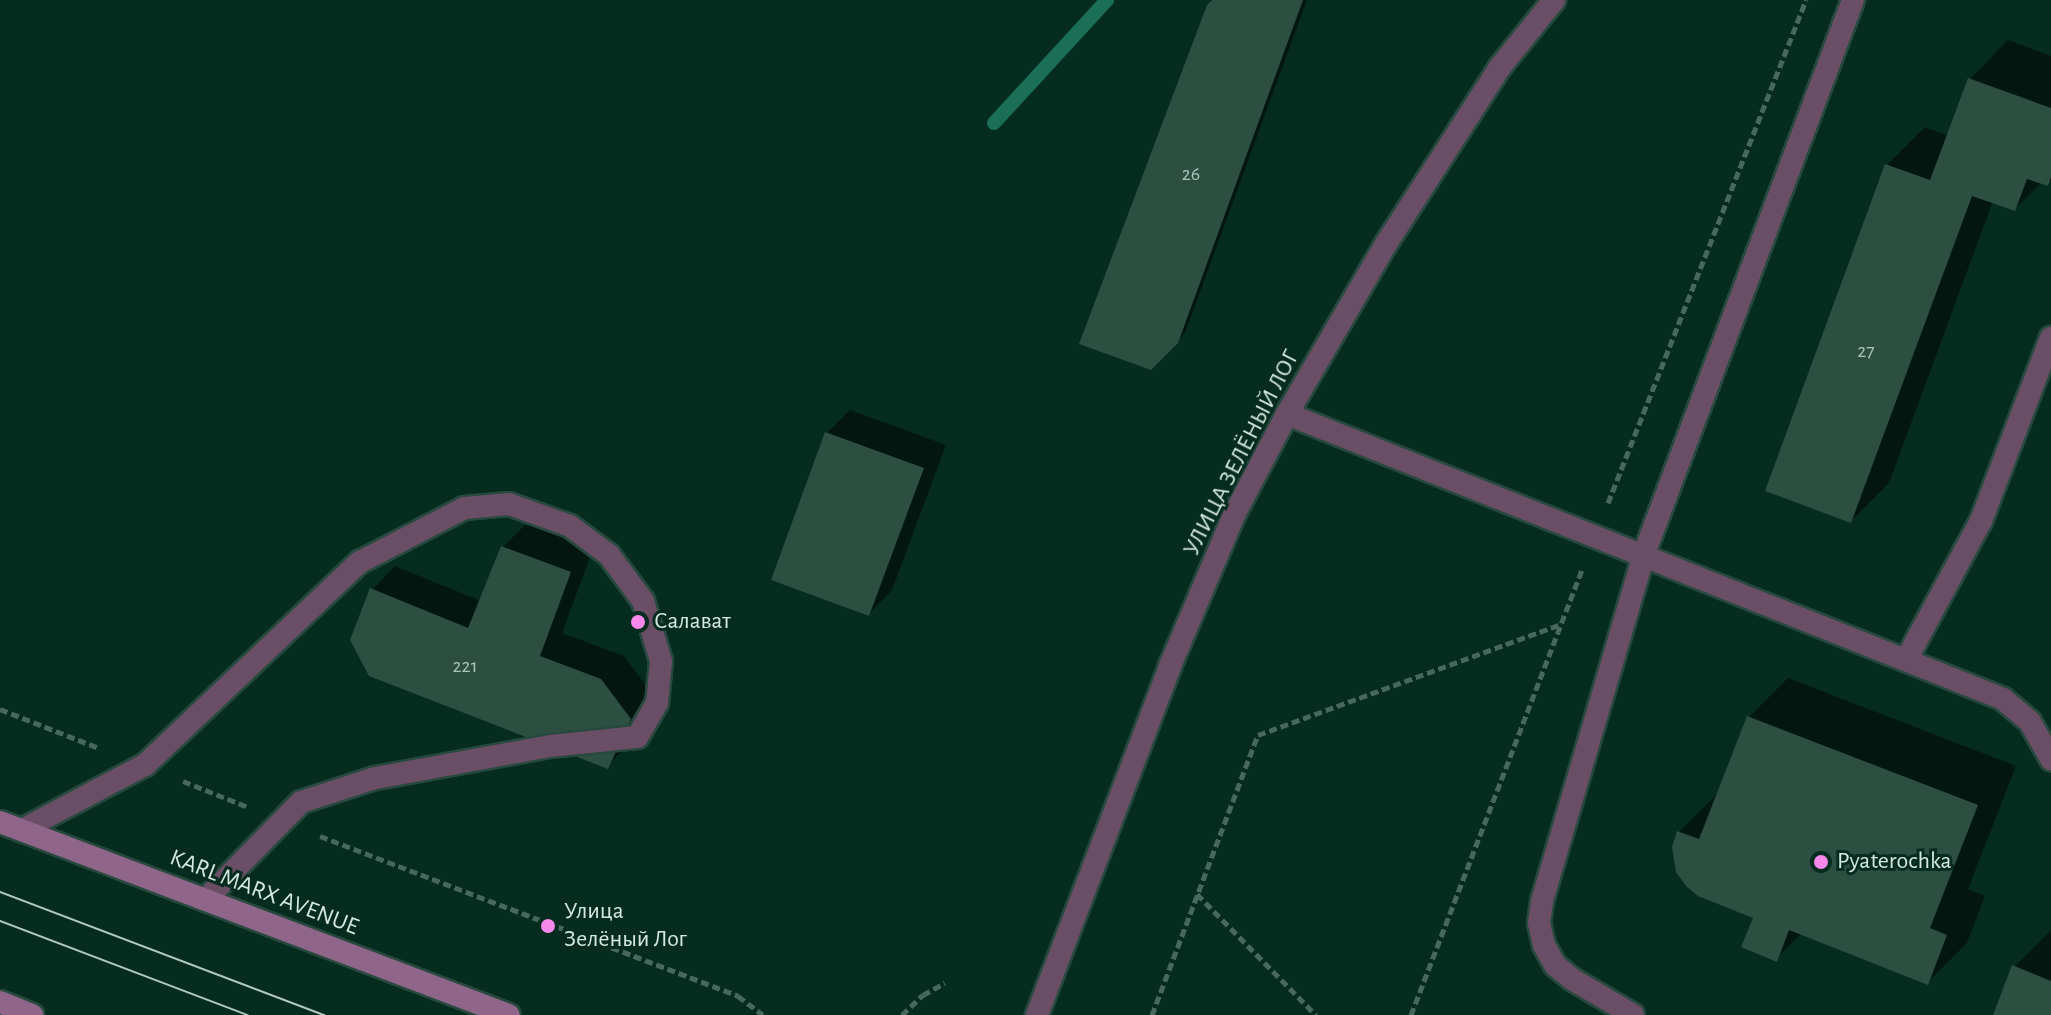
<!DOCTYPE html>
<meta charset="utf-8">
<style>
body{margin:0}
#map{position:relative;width:2051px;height:1015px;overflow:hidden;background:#062b1f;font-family:"Alegreya Sans",sans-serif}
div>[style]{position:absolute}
.shadow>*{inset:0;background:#0007}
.stream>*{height:14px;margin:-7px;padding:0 7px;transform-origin:7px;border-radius:7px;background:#1b6f56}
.building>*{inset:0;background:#2c4f42}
.path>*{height:5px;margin-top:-2.5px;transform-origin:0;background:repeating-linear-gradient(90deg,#48685d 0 8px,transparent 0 12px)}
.roads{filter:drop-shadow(2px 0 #27493e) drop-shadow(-2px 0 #27493e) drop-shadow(0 2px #27493e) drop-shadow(0 -2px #27493e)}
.service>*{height:22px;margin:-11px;padding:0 11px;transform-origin:11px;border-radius:11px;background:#694e65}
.tertiary>*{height:22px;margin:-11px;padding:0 11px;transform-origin:11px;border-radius:11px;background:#694e65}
.secondary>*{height:22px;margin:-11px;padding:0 11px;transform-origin:11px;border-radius:11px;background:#90658a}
.tram>*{height:2px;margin:-1px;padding:0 1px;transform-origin:1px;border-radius:1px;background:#b1c8be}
.dots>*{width:22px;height:22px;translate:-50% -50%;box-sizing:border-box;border:4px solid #062b1f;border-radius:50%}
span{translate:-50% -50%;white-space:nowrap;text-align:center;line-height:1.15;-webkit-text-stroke:6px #062b1f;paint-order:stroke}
.number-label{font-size:20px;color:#aac2b8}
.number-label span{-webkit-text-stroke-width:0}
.street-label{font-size:24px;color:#d4e8df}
.poi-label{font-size:24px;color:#d4e8df}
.left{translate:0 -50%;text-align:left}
</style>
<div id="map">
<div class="shadow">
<i style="clip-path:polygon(1215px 0,1307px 0,1185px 333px,1151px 368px)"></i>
<i style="clip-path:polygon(2008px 40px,2051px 56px,2051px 180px,2047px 184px,2042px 182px,2015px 209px,1993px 201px,1889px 483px,1851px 521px,1887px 165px,1925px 127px,1949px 136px,1970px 79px)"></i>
<i style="clip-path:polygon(850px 410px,946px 445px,892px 590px,869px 614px,774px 578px,827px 433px)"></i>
<i style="clip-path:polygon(526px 524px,593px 549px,562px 633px,624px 656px,653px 695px,630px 743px,607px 766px,372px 590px,395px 566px,481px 601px,503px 547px)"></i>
<i style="clip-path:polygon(1788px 678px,2016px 766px,1968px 889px,1985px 896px,1967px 943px,1928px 982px,1802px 933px,1776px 959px,1755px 917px,1674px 847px,1679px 832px,1718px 793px,1749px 717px)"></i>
<i style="clip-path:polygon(2051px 930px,2051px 1015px,1995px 1015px,2014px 967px)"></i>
</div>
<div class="stream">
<i style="left:994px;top:123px;width:167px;rotate:-47.4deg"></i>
</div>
<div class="building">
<i style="clip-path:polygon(1212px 0,1303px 0,1178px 343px,1151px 370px,1079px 344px,1207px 5px)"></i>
<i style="clip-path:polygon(1968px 78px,2051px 108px,2051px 177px,2048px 186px,2027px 179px,2015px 211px,1972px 196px,1851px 523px,1765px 491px,1885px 164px,1930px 180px)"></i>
<i style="clip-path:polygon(825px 432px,924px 468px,869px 616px,771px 580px)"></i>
<i style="clip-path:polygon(501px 546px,571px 572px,540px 656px,601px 679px,631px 719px,608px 769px,369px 676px,350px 640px,370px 588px,468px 628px)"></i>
<i style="clip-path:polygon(1747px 716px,1978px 805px,1930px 928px,1947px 935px,1928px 985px,1789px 930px,1777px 962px,1741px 947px,1753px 918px,1698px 896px,1686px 886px,1676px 872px,1672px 847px,1677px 831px,1699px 839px)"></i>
<i style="clip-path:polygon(2012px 965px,2051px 981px,2051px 1015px,1993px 1015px)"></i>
</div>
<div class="path">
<i style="left:1608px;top:503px;width:541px;rotate:-68.51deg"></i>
<i style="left:0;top:709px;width:106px;rotate:21.5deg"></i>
<i style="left:183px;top:781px;width:70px;rotate:21.8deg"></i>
<i style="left:320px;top:836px;width:448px;rotate:20.9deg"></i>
<i style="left:738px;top:996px;width:31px;rotate:37deg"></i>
<i style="left:1197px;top:894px;width:170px;rotate:45.5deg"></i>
<i style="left:902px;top:1015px;width:29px;rotate:-44deg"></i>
<i style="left:923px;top:995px;width:25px;rotate:-29deg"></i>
<i style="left:1152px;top:1015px;width:299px;rotate:-69.3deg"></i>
<i style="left:1258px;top:735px;width:323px;rotate:-20.1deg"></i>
<i style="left:1411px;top:1015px;width:479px;rotate:-69deg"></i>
</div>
<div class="roads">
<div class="service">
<i style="left:1287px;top:414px;width:771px;rotate:21.7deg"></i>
<i style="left:2003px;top:699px;width:35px;rotate:40deg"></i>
<i style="left:2030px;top:722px;width:43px;rotate:60.4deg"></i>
<i style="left:1906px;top:660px;width:158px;rotate:-61.7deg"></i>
<i style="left:1981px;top:521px;width:196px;rotate:-69.1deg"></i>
<i style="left:22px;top:830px;width:139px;rotate:-27.9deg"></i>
<i style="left:145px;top:765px;width:296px;rotate:-43.4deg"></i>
<i style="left:360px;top:562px;width:117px;rotate:-27.4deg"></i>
<i style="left:464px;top:508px;width:45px;rotate:-5.1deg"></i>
<i style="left:509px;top:504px;width:65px;rotate:19.8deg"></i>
<i style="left:570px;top:526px;width:49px;rotate:36.6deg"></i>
<i style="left:609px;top:555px;width:57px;rotate:53.5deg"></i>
<i style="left:643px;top:601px;width:63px;rotate:73.3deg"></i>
<i style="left:661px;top:661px;width:42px;rotate:95.4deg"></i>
<i style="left:657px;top:703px;width:39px;rotate:120deg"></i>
<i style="left:637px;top:737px;width:87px;rotate:174.1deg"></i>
<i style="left:550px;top:746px;width:178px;rotate:169.6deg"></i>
<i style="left:375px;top:778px;width:78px;rotate:162deg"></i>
<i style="left:301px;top:802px;width:134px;rotate:134.4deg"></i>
<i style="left:1633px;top:1015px;width:71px;rotate:-149.5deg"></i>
<i style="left:1572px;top:979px;width:22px;rotate:-141deg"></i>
<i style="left:1555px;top:965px;width:23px;rotate:-119deg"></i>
<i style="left:1544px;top:945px;width:23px;rotate:-103deg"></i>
<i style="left:1539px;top:923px;width:22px;rotate:-82deg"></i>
<i style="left:1542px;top:901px;width:362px;rotate:-73.6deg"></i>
<i style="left:1644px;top:554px;width:592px;rotate:-69.33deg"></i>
</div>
<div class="tertiary">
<i style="left:1037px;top:1015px;width:373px;rotate:-69.1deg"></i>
<i style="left:1170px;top:666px;width:164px;rotate:-67deg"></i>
<i style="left:1234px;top:515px;width:114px;rotate:-62.3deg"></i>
<i style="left:1287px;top:414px;width:197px;rotate:-59.8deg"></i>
<i style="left:1386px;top:244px;width:211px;rotate:-57.2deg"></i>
<i style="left:1500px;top:67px;width:86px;rotate:-51.1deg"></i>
</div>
<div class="secondary">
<i style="left:0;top:822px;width:544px;rotate:20.77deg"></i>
<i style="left:0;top:1002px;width:35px;rotate:22deg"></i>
</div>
</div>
<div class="tram">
<i style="left:0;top:892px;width:347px;rotate:20.8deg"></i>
<i style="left:0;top:921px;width:265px;rotate:20.8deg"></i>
</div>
<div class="dots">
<i style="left:638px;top:622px;background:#f888eb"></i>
<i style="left:1821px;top:862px;background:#f888eb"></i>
<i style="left:548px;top:926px;background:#f888eb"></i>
</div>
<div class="number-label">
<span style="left:1191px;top:174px">26</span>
<span style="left:1866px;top:351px">27</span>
<span style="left:465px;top:666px">221</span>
</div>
<div class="street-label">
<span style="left:1242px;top:453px;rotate:-63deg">УЛИЦА ЗЕЛЁНЫЙ ЛОГ</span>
<span style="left:264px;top:893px;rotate:21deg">KARL MARX AVENUE</span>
</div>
<div class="poi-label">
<span class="left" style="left:654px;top:622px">Салават</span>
<span class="left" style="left:1837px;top:862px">Pyaterochka</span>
<span class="left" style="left:564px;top:926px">Улица<br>Зелёный Лог</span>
</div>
</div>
